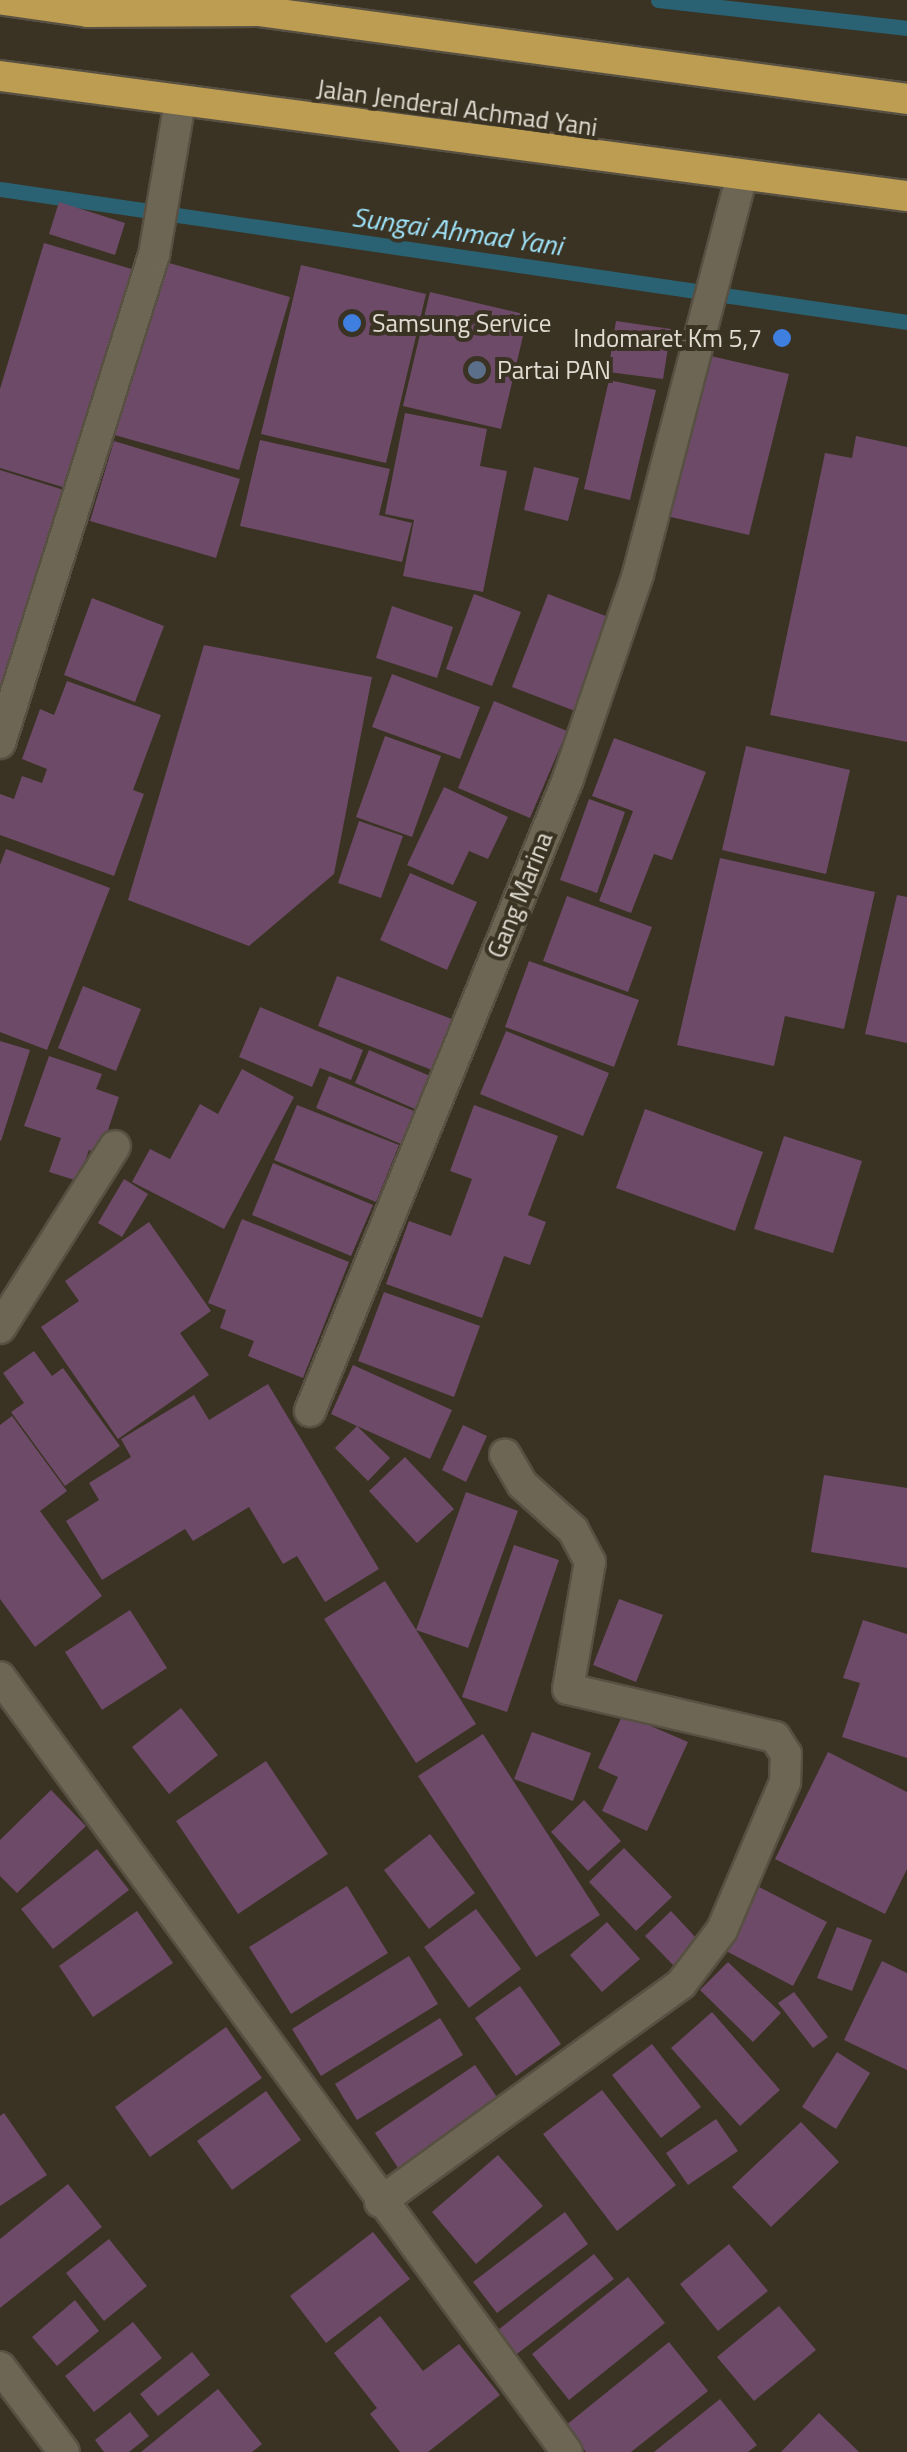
<!DOCTYPE html>
<style>
body{margin:0}
#map{position:relative;width:907px;height:2452px;overflow:hidden;background:#3a3323;font-family:"Titillium Web",sans-serif}
div>[style]{position:absolute}
.stream>*{height:15px;margin:-7.5px;padding:0 7.5px;transform-origin:7.5px;border-radius:7.5px;background:#2b6273}
.building>*{inset:0;background:#6d4a67}
.roads{filter:drop-shadow(2px 0 #575043) drop-shadow(-2px 0 #575043) drop-shadow(0 2px #575043) drop-shadow(0 -2px #575043)}
.minor>*{height:30px;margin:-15px;padding:0 15px;transform-origin:15px;border-radius:15px;background:#6e6654}
.highway>*{height:30px;margin:-15px;padding:0 15px;transform-origin:15px;border-radius:15px;background:#bc9d51}
.dots>*{width:28px;height:28px;translate:-50% -50%;box-sizing:border-box;border:5px solid #3a3323;border-radius:50%}
span{translate:-50% -50%;white-space:nowrap;text-align:center;line-height:1.15;-webkit-text-stroke:8px #3a3323;paint-order:stroke}
.street-label{font-size:25px;color:#e1dcd2}
.poi-label{font-size:25px;color:#e1dcd2}
.left{translate:0 -50%;text-align:left}
.right{translate:-100% -50%;text-align:right}
.water-label{font-size:28px;color:#9fe3fa;font-style:italic}
</style>
<div id="map">
<div class="stream">
<i style="left:658px;top:0;width:251px;rotate:6.4deg"></i>
<i style="left:0;top:189px;width:917px;rotate:8.34deg"></i>
</div>
<div class="building">
<i style="clip-path:polygon(59px 202px,125px 223px,115px 255px,49px 234px)"></i>
<i style="clip-path:polygon(44px 243px,135px 270px,69px 489px,0 468px,0 389px)"></i>
<i style="clip-path:polygon(162px 261px,290px 297px,239px 470px,111px 434px)"></i>
<i style="clip-path:polygon(301px 265px,426px 294px,386px 463px,261px 434px)"></i>
<i style="clip-path:polygon(430px 292px,528px 315px,501px 429px,403px 406px)"></i>
<i style="clip-path:polygon(616px 321px,671px 329px,663px 379px,608px 372px)"></i>
<i style="clip-path:polygon(698px 353px,789px 374px,749px 535px,658px 514px)"></i>
<i style="clip-path:polygon(609px 380px,656px 390px,630px 500px,584px 489px)"></i>
<i style="clip-path:polygon(405px 413px,487px 429px,480px 466px,507px 471px,483px 592px,403px 576px,414px 520px,385px 514px)"></i>
<i style="clip-path:polygon(856px 436px,907px 447px,907px 742px,770px 715px,825px 453px,852px 458px)"></i>
<i style="clip-path:polygon(260px 440px,390px 469px,379px 515px,412px 523px,402px 562px,240px 526px)"></i>
<i style="clip-path:polygon(114px 441px,240px 479px,216px 558px,90px 521px)"></i>
<i style="clip-path:polygon(534px 467px,579px 478px,568px 521px,524px 510px)"></i>
<i style="clip-path:polygon(0 470px,67px 491px,1px 693px,0 693px)"></i>
<i style="clip-path:polygon(474px 594px,521px 612px,492px 686px,446px 669px)"></i>
<i style="clip-path:polygon(548px 594px,611px 618px,575px 711px,512px 687px)"></i>
<i style="clip-path:polygon(92px 598px,164px 626px,135px 702px,64px 675px)"></i>
<i style="clip-path:polygon(392px 606px,453px 627px,437px 678px,376px 658px)"></i>
<i style="clip-path:polygon(204px 645px,372px 677px,334px 874px,249px 946px,128px 900px)"></i>
<i style="clip-path:polygon(392px 674px,480px 707px,460px 759px,372px 727px)"></i>
<i style="clip-path:polygon(67px 681px,161px 715px,133px 790px,144px 794px,114px 876px,0 835px,0 794px,14px 799px,22px 776px,42px 783px,47px 769px,22px 759px,40px 709px,54px 715px)"></i>
<i style="clip-path:polygon(494px 701px,567px 731px,530px 818px,458px 788px)"></i>
<i style="clip-path:polygon(385px 736px,441px 756px,412px 837px,356px 817px)"></i>
<i style="clip-path:polygon(614px 738px,706px 772px,672px 860px,654px 854px,631px 913px,599px 901px,633px 811px,592px 796px)"></i>
<i style="clip-path:polygon(746px 746px,850px 770px,826px 874px,722px 850px)"></i>
<i style="clip-path:polygon(444px 787px,508px 817px,488px 859px,469px 851px,453px 885px,407px 865px)"></i>
<i style="clip-path:polygon(589px 799px,625px 812px,597px 893px,560px 880px)"></i>
<i style="clip-path:polygon(359px 821px,403px 836px,381px 898px,338px 883px)"></i>
<i style="clip-path:polygon(6px 849px,110px 888px,47px 1050px,0 1032px,0 865px)"></i>
<i style="clip-path:polygon(720px 858px,875px 892px,844px 1029px,785px 1016px,774px 1066px,677px 1045px)"></i>
<i style="clip-path:polygon(410px 873px,477px 902px,447px 970px,380px 940px)"></i>
<i style="clip-path:polygon(897px 895px,907px 897px,907px 1043px,865px 1034px)"></i>
<i style="clip-path:polygon(567px 896px,652px 927px,628px 992px,543px 961px)"></i>
<i style="clip-path:polygon(529px 961px,639px 1000px,614px 1067px,505px 1027px)"></i>
<i style="clip-path:polygon(337px 976px,452px 1019px,432px 1070px,318px 1026px)"></i>
<i style="clip-path:polygon(83px 986px,141px 1009px,116px 1071px,58px 1048px)"></i>
<i style="clip-path:polygon(260px 1007px,363px 1050px,351px 1080px,320px 1068px,312px 1087px,239px 1057px)"></i>
<i style="clip-path:polygon(506px 1031px,609px 1073px,583px 1136px,480px 1094px)"></i>
<i style="clip-path:polygon(0 1041px,30px 1050px,1px 1141px,0 1140px)"></i>
<i style="clip-path:polygon(369px 1050px,430px 1076px,415px 1109px,355px 1083px)"></i>
<i style="clip-path:polygon(49px 1056px,102px 1074px,96px 1089px,119px 1097px,100px 1154px,89px 1150px,78px 1181px,49px 1172px,61px 1138px,24px 1126px)"></i>
<i style="clip-path:polygon(242px 1069px,294px 1097px,224px 1229px,132px 1182px,150px 1149px,170px 1159px,200px 1104px,218px 1114px)"></i>
<i style="clip-path:polygon(329px 1076px,414px 1111px,401px 1144px,316px 1108px)"></i>
<i style="clip-path:polygon(297px 1105px,399px 1145px,376px 1202px,274px 1160px)"></i>
<i style="clip-path:polygon(474px 1105px,558px 1136px,528px 1215px,546px 1222px,530px 1265px,504px 1256px,482px 1318px,386px 1284px,409px 1221px,451px 1236px,472px 1179px,450px 1171px)"></i>
<i style="clip-path:polygon(645px 1109px,763px 1152px,735px 1231px,616px 1188px)"></i>
<i style="clip-path:polygon(784px 1136px,862px 1161px,833px 1253px,754px 1229px)"></i>
<i style="clip-path:polygon(273px 1163px,373px 1205px,351px 1256px,252px 1215px)"></i>
<i style="clip-path:polygon(124px 1179px,148px 1194px,122px 1237px,98px 1223px)"></i>
<i style="clip-path:polygon(242px 1219px,349px 1262px,303px 1378px,248px 1356px,254px 1341px,220px 1328px,226px 1310px,208px 1303px)"></i>
<i style="clip-path:polygon(149px 1222px,211px 1311px,180px 1333px,209px 1375px,118px 1439px,41px 1327px,79px 1301px,65px 1281px)"></i>
<i style="clip-path:polygon(384px 1292px,480px 1326px,454px 1397px,358px 1361px)"></i>
<i style="clip-path:polygon(34px 1351px,52px 1376px,63px 1368px,120px 1446px,65px 1486px,11px 1412px,24px 1403px,3px 1373px)"></i>
<i style="clip-path:polygon(353px 1365px,452px 1410px,430px 1459px,357px 1426px,390px 1458px,368px 1481px,335px 1448px,357px 1426px,331px 1414px)"></i>
<i style="clip-path:polygon(268px 1384px,379px 1569px,325px 1602px,297px 1556px,283px 1564px,249px 1507px,193px 1541px,185px 1529px,102px 1580px,66px 1521px,99px 1500px,89px 1483px,131px 1457px,121px 1439px,194px 1395px,209px 1420px)"></i>
<i style="clip-path:polygon(12px 1416px,67px 1491px,40px 1511px,102px 1596px,35px 1647px,0 1599px,0 1425px)"></i>
<i style="clip-path:polygon(463px 1425px,487px 1436px,466px 1482px,442px 1470px)"></i>
<i style="clip-path:polygon(405px 1457px,454px 1509px,417px 1543px,369px 1491px)"></i>
<i style="clip-path:polygon(824px 1475px,907px 1488px,907px 1568px,811px 1552px)"></i>
<i style="clip-path:polygon(466px 1492px,518px 1511px,468px 1648px,416px 1630px)"></i>
<i style="clip-path:polygon(514px 1545px,559px 1560px,507px 1712px,462px 1697px)"></i>
<i style="clip-path:polygon(385px 1581px,476px 1724px,416px 1763px,324px 1619px)"></i>
<i style="clip-path:polygon(619px 1599px,663px 1615px,636px 1682px,593px 1665px)"></i>
<i style="clip-path:polygon(130px 1610px,167px 1668px,102px 1710px,65px 1652px)"></i>
<i style="clip-path:polygon(863px 1620px,907px 1634px,907px 1758px,842px 1737px,860px 1683px,843px 1678px)"></i>
<i style="clip-path:polygon(181px 1708px,218px 1755px,169px 1794px,132px 1747px)"></i>
<i style="clip-path:polygon(623px 1714px,688px 1742px,647px 1831px,602px 1811px,618px 1777px,598px 1768px)"></i>
<i style="clip-path:polygon(532px 1732px,591px 1753px,573px 1801px,514px 1779px)"></i>
<i style="clip-path:polygon(483px 1734px,600px 1915px,536px 1957px,418px 1776px)"></i>
<i style="clip-path:polygon(828px 1752px,907px 1792px,907px 1869px,885px 1914px,775px 1859px)"></i>
<i style="clip-path:polygon(266px 1761px,328px 1854px,238px 1914px,176px 1821px)"></i>
<i style="clip-path:polygon(51px 1790px,86px 1826px,17px 1893px,0 1876px,0 1840px)"></i>
<i style="clip-path:polygon(584px 1800px,621px 1841px,588px 1871px,551px 1832px)"></i>
<i style="clip-path:polygon(430px 1834px,475px 1893px,429px 1929px,384px 1870px)"></i>
<i style="clip-path:polygon(624px 1848px,672px 1897px,636px 1931px,589px 1882px)"></i>
<i style="clip-path:polygon(97px 1849px,129px 1890px,53px 1949px,21px 1909px)"></i>
<i style="clip-path:polygon(347px 1886px,388px 1953px,291px 2014px,249px 1947px)"></i>
<i style="clip-path:polygon(759px 1887px,827px 1922px,793px 1986px,726px 1951px)"></i>
<i style="clip-path:polygon(476px 1909px,521px 1969px,469px 2008px,424px 1947px)"></i>
<i style="clip-path:polygon(137px 1911px,173px 1963px,93px 2017px,59px 1966px)"></i>
<i style="clip-path:polygon(671px 1911px,699px 1941px,673px 1965px,645px 1936px)"></i>
<i style="clip-path:polygon(607px 1922px,640px 1959px,602px 1992px,570px 1955px)"></i>
<i style="clip-path:polygon(837px 1927px,872px 1940px,852px 1991px,817px 1978px)"></i>
<i style="clip-path:polygon(409px 1956px,438px 2004px,321px 2076px,292px 2029px)"></i>
<i style="clip-path:polygon(882px 1961px,907px 1973px,907px 2070px,844px 2040px)"></i>
<i style="clip-path:polygon(728px 1962px,781px 2013px,753px 2042px,700px 1990px)"></i>
<i style="clip-path:polygon(520px 1986px,561px 2044px,516px 2076px,475px 2018px)"></i>
<i style="clip-path:polygon(794px 1992px,828px 2037px,813px 2048px,778px 2003px)"></i>
<i style="clip-path:polygon(712px 2012px,780px 2090px,740px 2126px,671px 2048px)"></i>
<i style="clip-path:polygon(440px 2018px,463px 2055px,357px 2120px,335px 2084px)"></i>
<i style="clip-path:polygon(226px 2027px,262px 2078px,150px 2157px,115px 2107px)"></i>
<i style="clip-path:polygon(652px 2044px,701px 2107px,661px 2138px,612px 2075px)"></i>
<i style="clip-path:polygon(837px 2052px,870px 2073px,836px 2129px,802px 2107px)"></i>
<i style="clip-path:polygon(475px 2065px,501px 2103px,400px 2171px,375px 2133px)"></i>
<i style="clip-path:polygon(602px 2090px,676px 2185px,617px 2231px,543px 2134px)"></i>
<i style="clip-path:polygon(266px 2091px,301px 2140px,232px 2190px,197px 2141px)"></i>
<i style="clip-path:polygon(4px 2113px,47px 2175px,0 2206px,0 2116px)"></i>
<i style="clip-path:polygon(716px 2119px,738px 2151px,688px 2185px,666px 2153px)"></i>
<i style="clip-path:polygon(801px 2122px,839px 2162px,771px 2227px,732px 2187px)"></i>
<i style="clip-path:polygon(498px 2155px,543px 2206px,476px 2264px,432px 2212px)"></i>
<i style="clip-path:polygon(68px 2184px,102px 2227px,0 2308px,0 2239px)"></i>
<i style="clip-path:polygon(565px 2212px,588px 2244px,497px 2313px,473px 2282px)"></i>
<i style="clip-path:polygon(373px 2232px,410px 2279px,326px 2343px,290px 2296px)"></i>
<i style="clip-path:polygon(109px 2239px,147px 2286px,104px 2321px,66px 2273px)"></i>
<i style="clip-path:polygon(729px 2244px,768px 2291px,718px 2331px,680px 2284px)"></i>
<i style="clip-path:polygon(594px 2254px,614px 2279px,517px 2354px,498px 2330px)"></i>
<i style="clip-path:polygon(628px 2277px,665px 2323px,569px 2400px,532px 2354px)"></i>
<i style="clip-path:polygon(75px 2300px,99px 2331px,57px 2366px,32px 2337px)"></i>
<i style="clip-path:polygon(779px 2306px,816px 2350px,754px 2401px,717px 2357px)"></i>
<i style="clip-path:polygon(380px 2316px,423px 2371px,459px 2344px,500px 2395px,428px 2452px,400px 2452px,370px 2414px,377px 2408px,334px 2353px)"></i>
<i style="clip-path:polygon(133px 2322px,162px 2358px,94px 2412px,65px 2376px)"></i>
<i style="clip-path:polygon(669px 2342px,708px 2391px,631px 2452px,586px 2452px,565px 2426px)"></i>
<i style="clip-path:polygon(192px 2352px,210px 2375px,158px 2416px,140px 2394px)"></i>
<i style="clip-path:polygon(218px 2389px,262px 2444px,252px 2452px,141px 2452px)"></i>
<i style="clip-path:polygon(720px 2399px,757px 2445px,748px 2452px,654px 2452px)"></i>
<i style="clip-path:polygon(130px 2412px,149px 2436px,129px 2452px,104px 2452px,95px 2440px)"></i>
<i style="clip-path:polygon(819px 2413px,859px 2452px,781px 2452px)"></i>
</div>
<div class="roads">
<div class="minor">
<i style="left:0;top:743px;width:512px;rotate:-72.49deg"></i>
<i style="left:154px;top:255px;width:156px;rotate:-80.4deg"></i>
<i style="left:0;top:1328px;width:215px;rotate:-57.7deg"></i>
<i style="left:310px;top:1411px;width:683px;rotate:-67.79deg"></i>
<i style="left:568px;top:779px;width:217px;rotate:-71.1deg"></i>
<i style="left:638px;top:574px;width:411px;rotate:-75.4deg"></i>
<i style="left:0;top:1677px;width:960px;rotate:53.81deg"></i>
<i style="left:380px;top:2202px;width:372px;rotate:-35.9deg"></i>
<i style="left:681px;top:1984px;width:68px;rotate:-52.8deg"></i>
<i style="left:722px;top:1930px;width:161px;rotate:-66.9deg"></i>
<i style="left:785px;top:1782px;width:28px;rotate:-88deg"></i>
<i style="left:786px;top:1754px;width:20px;rotate:-123deg"></i>
<i style="left:775px;top:1737px;width:212px;rotate:-166.9deg"></i>
<i style="left:568px;top:1689px;width:129px;rotate:-80.2deg"></i>
<i style="left:590px;top:1562px;width:36px;rotate:-118deg"></i>
<i style="left:573px;top:1530px;width:69px;rotate:-138deg"></i>
<i style="left:522px;top:1484px;width:34px;rotate:-120deg"></i>
<i style="left:0;top:2367px;width:106px;rotate:53deg"></i>
</div>
<div class="highway">
<i style="left:4px;top:0;width:85px;rotate:8.1deg"></i>
<i style="left:88px;top:12px;width:170px;rotate:-0.3deg"></i>
<i style="left:258px;top:11px;width:655px;rotate:7.72deg"></i>
<i style="left:0;top:76px;width:915px;rotate:7.54deg"></i>
</div>
</div>
<div class="dots">
<i style="left:352px;top:323px;background:#3f7fe0"></i>
<i style="left:782px;top:338px;background:#3f7fe0"></i>
<i style="left:477px;top:370px;background:#5c6f8a"></i>
</div>
<div class="street-label">
<span style="left:457px;top:108px;rotate:8deg">Jalan Jenderal Achmad Yani</span>
<span style="left:520px;top:895px;rotate:-68deg">Gang Marina</span>
</div>
<div class="poi-label">
<span class="left" style="left:372px;top:323px">Samsung Service</span>
<span class="right" style="left:762px;top:338px">Indomaret Km 5,7</span>
<span class="left" style="left:497px;top:370px">Partai PAN</span>
</div>
<div class="water-label">
<span style="left:457px;top:231px;rotate:8deg">Sungai Ahmad Yani</span>
</div>
</div>
